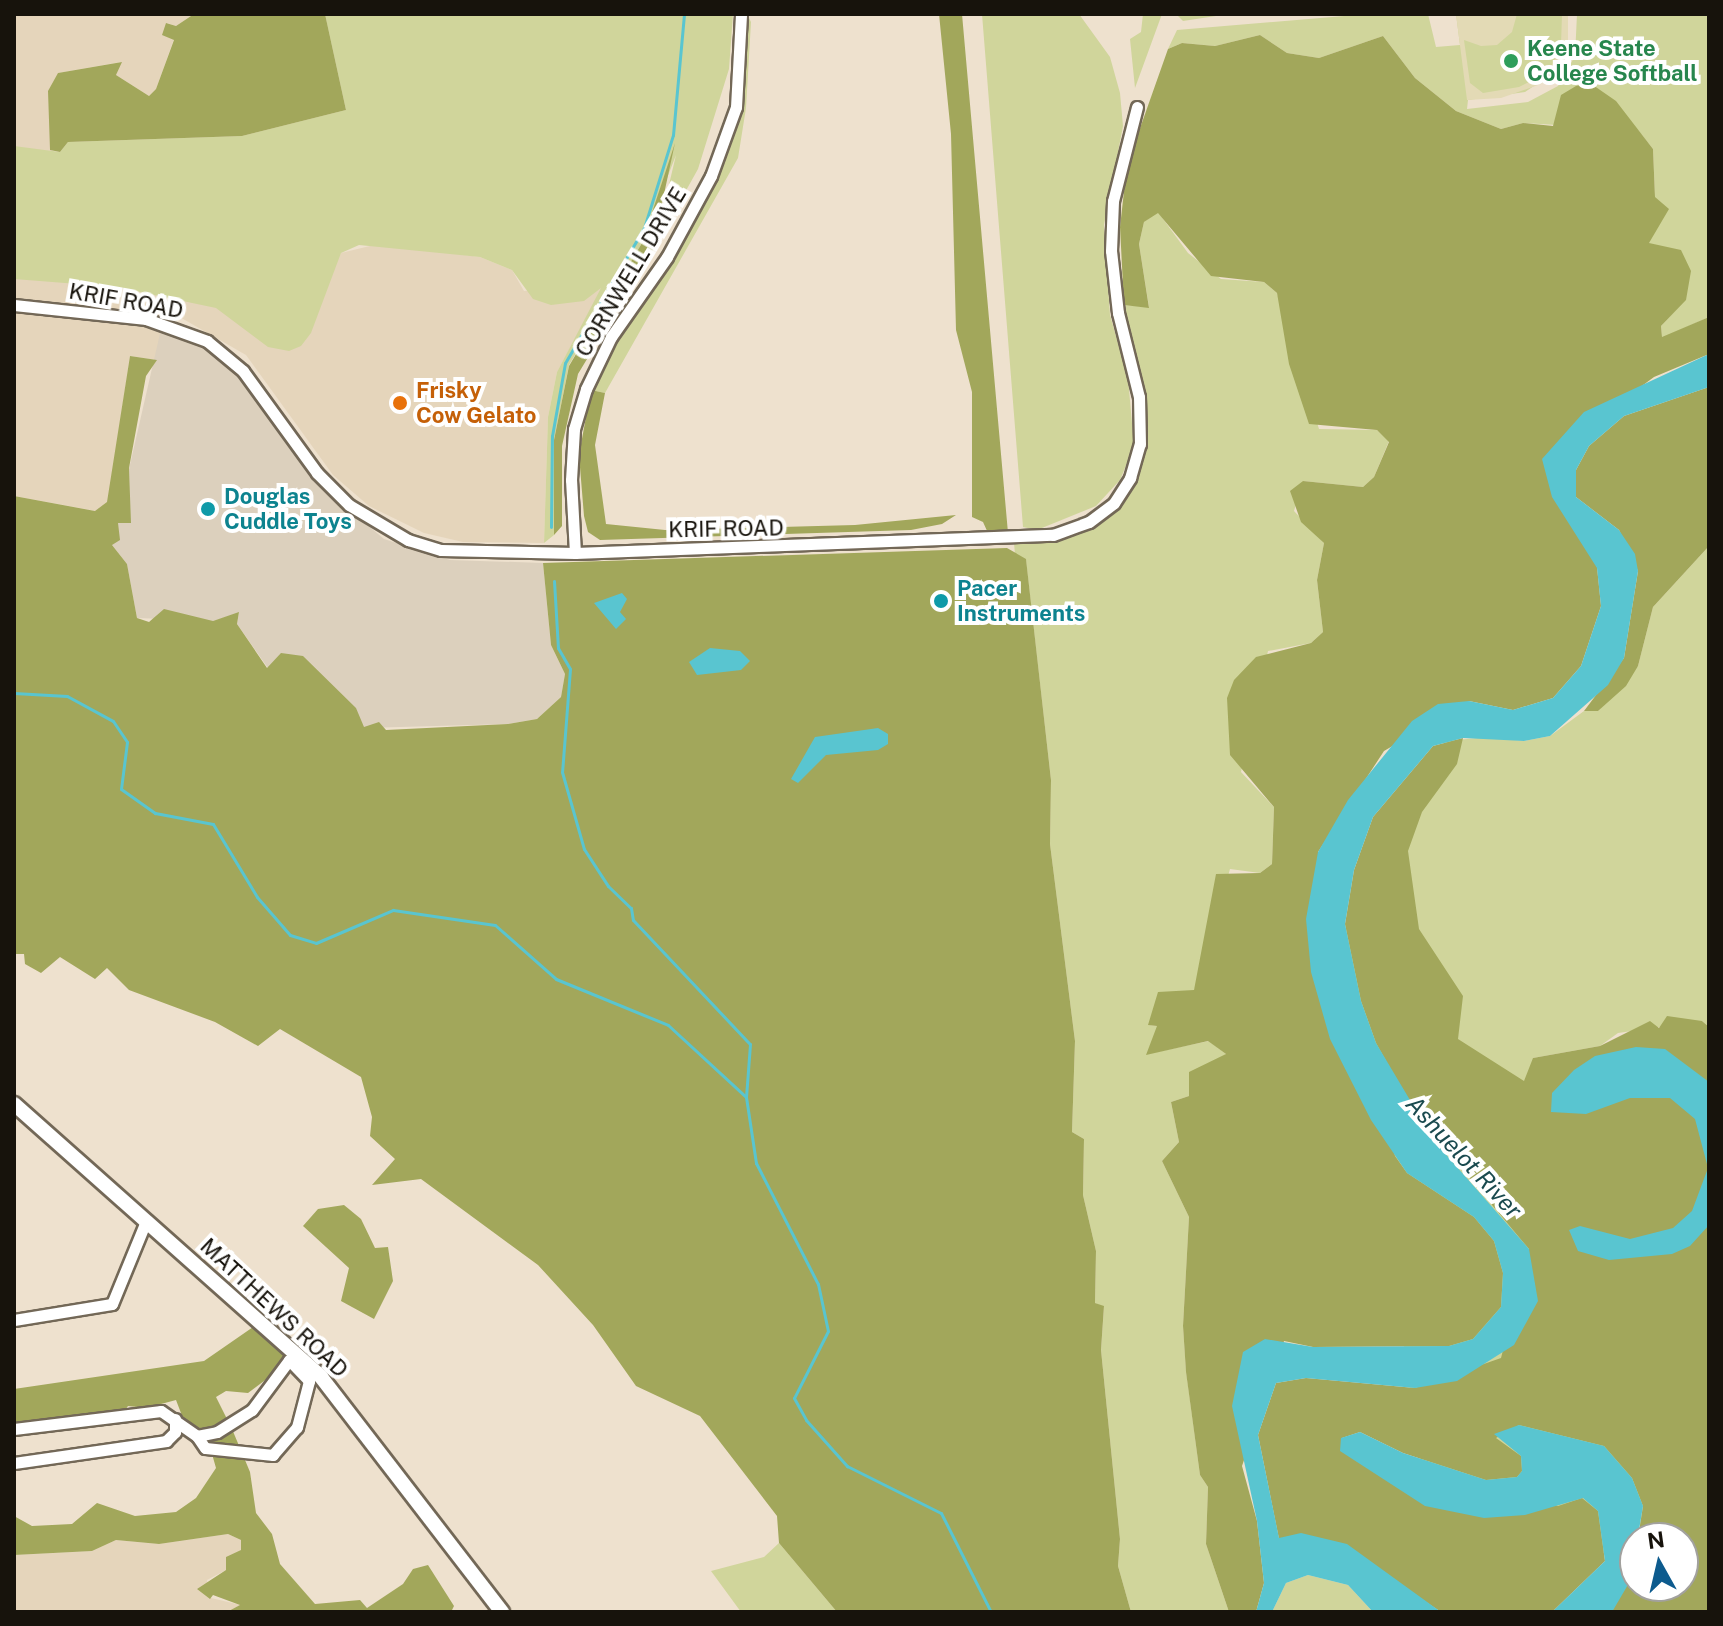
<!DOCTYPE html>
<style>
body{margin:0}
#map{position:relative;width:1723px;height:1626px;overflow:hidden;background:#eee1ce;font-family:"Public Sans",sans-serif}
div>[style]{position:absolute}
.built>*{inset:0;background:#e5d5bb}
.industrial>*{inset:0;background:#dcd0bd}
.green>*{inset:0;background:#d0d59b}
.forest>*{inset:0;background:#a2a75b}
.sand>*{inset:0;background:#e3dab5}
.water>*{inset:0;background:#59c5d0}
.stream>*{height:3px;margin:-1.5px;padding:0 1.5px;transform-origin:1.5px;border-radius:1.5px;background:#59c5d0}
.roads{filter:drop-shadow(2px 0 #736857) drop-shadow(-2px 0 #736857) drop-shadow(0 2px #736857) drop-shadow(0 -2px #736857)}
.minor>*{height:11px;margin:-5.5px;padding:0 5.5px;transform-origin:5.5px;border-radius:5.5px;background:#fff}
.tertiary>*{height:14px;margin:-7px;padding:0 7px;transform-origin:7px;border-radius:7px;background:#fff}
.dots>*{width:22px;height:22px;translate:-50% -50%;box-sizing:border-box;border:4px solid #fff;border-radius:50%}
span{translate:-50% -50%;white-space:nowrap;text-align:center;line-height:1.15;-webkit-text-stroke:8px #fff;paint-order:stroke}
.leisure-label{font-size:22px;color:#27864d;font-weight:700}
.left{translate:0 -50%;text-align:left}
.street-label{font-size:22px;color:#17130c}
.food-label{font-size:22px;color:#c56008;font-weight:700}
.culture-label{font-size:22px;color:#0d838f;font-weight:700}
.water-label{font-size:24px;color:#1a4a4f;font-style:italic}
.frame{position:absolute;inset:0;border:16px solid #17130c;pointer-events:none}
.north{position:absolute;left:1619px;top:1522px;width:80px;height:80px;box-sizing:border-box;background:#fff;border:2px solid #a2a19e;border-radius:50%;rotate:352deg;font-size:22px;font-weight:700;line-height:32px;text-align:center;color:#17130c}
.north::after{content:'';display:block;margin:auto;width:28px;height:36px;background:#0d5b8e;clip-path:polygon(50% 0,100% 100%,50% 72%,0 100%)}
</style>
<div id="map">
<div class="built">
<i style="clip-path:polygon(14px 14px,194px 14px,176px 26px,167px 23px,174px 39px,156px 89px,149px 96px,116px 75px,121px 62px,58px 73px,51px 150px,332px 267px,341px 253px,378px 244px,480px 257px,512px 270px,524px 291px,603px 286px,557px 372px,548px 417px,544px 543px,463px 542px,424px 533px,369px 506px,333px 475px,246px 355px,164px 308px,157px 360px,130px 356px,108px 502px,96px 511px,14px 496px)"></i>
<i style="clip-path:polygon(228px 1534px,241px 1540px,241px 1550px,226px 1570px,207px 1580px,211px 1598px,241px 1605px,227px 1612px,14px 1612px,14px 1555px,92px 1551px,116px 1540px,159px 1544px)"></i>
</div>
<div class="industrial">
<i style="clip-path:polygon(161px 329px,208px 350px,244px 384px,315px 481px,384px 539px,450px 560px,543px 563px,551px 645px,565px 674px,561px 697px,537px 719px,508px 724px,364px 728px,268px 668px,237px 624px,239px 613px,213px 621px,137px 618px,127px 564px,112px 545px,118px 522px,130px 523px,129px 469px)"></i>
</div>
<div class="green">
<i style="clip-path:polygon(325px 14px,733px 14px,729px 69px,698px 169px,654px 248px,676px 155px,642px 243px,569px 365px,554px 440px,554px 535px,544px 543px,548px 417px,557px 372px,601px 288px,584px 301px,551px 305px,533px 299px,512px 270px,480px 257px,359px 245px,341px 253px,311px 333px,301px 346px,289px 351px,268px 347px,216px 308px,116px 287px,14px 279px,14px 146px,60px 152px,68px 142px,242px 136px,346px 110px)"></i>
<i style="clip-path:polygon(747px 14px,751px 22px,746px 108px,738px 158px,605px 393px,591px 390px,615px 340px,682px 235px,739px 102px)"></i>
<i style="clip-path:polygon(982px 14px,1079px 14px,1110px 57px,1120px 93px,1123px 126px,1104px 225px,1110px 315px,1128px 378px,1134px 446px,1120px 480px,1096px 506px,1037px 530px,1023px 527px)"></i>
<i style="clip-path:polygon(1143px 14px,1162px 14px,1135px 88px,1130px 39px,1141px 32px)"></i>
<i style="clip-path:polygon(1176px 14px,1229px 14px,1183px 21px)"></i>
<i style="clip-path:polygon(1368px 14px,1428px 14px,1436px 47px,1460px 45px,1456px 14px,1568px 14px,1568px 44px,1556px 71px,1525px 92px,1468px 100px,1467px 109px,1528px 102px,1558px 86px,1575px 56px,1577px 14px,1709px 14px,1709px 317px,1662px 338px,1661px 326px,1686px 299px,1649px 243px,1655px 197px,1653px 149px,1638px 130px,1523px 123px,1501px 129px,1456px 111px,1415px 78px,1383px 36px,1319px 58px,1287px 53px,1260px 35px,1215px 46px,1182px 43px,1168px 49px,1177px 30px)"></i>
<i style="clip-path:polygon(1158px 212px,1188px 253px,1221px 279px,1264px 282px,1277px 293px,1319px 429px,1377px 430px,1389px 441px,1374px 477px,1363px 487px,1303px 481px,1294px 511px,1324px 543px,1317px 580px,1323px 632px,1311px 643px,1268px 651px,1241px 772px,1274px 807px,1272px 864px,1260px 873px,1230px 869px,1194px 991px,1149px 1025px,1158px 1026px,1147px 1054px,1209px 1041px,1226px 1054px,1189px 1096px,1171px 1102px,1179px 1142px,1162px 1161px,1189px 1217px,1183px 1326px,1186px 1371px,1200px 1475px,1208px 1487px,1206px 1544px,1229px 1612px,1131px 1612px,1118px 1566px,1120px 1539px,1101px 1350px,1104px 1307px,1095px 1303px,1096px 1251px,1083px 1195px,1084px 1139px,1072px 1132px,1075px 1041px,1050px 844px,1051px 780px,1026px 560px,1015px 555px,1014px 543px,1046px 541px,1096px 525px,1136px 483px,1148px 442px,1146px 405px,1124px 305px,1149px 307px,1139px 244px,1144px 222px)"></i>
<i style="clip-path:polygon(1709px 546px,1709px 1027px,1702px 1021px,1618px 1033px,1600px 1046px,1533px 1058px,1609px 1260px,1709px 1612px,1612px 1612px,1635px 1586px,1683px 1586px,1683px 1538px,1638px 1538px,1643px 1506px,1552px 1612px,1441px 1612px,1345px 924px,1446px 741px,1488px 737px,1524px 741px,1550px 736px,1584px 711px,1598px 711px,1638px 666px,1653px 607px)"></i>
<i style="clip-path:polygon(779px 1543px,837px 1612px,741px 1612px,711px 1571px,764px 1557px)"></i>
<i style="clip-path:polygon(1308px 1575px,1348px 1585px,1373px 1612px,1272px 1612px,1286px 1583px)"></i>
</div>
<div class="forest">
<i style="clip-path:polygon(194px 14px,325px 14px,346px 110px,242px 136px,68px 142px,60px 152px,50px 150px,48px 91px,58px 73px,122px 62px,116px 75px,149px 96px,156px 89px,174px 40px,162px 35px,166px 23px,176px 26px)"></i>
<i style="clip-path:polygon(939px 14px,962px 14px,1008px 533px,988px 533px,983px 522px,972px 517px,972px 392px,956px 330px,951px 134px)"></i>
<i style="clip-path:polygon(1260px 35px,1287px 53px,1319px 58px,1383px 36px,1415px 78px,1456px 111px,1501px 129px,1523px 123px,1553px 126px,1561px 95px,1576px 86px,1590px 83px,1616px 101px,1653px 149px,1655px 197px,1669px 209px,1649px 243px,1681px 250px,1691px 271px,1686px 300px,1661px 326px,1662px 337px,1709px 317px,1709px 354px,1654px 377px,1543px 459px,1597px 567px,1601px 606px,1581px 666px,1553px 698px,1513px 710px,1469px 701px,1384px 751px,1318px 852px,1395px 1156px,1407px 1173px,1474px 1217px,1494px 1241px,1503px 1273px,1501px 1307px,1473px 1339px,1449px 1346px,1313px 1347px,1284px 1341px,1242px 1466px,1257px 1521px,1264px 1583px,1256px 1612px,1229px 1612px,1206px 1544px,1208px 1487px,1200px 1475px,1186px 1372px,1183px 1326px,1189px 1217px,1162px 1161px,1179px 1142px,1171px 1102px,1189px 1096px,1189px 1072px,1226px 1054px,1208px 1041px,1146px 1055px,1157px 1026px,1148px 1025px,1158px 992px,1194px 990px,1216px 874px,1260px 873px,1272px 864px,1274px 807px,1230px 755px,1227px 698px,1234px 680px,1256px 657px,1311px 643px,1323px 632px,1317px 580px,1324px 543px,1301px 522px,1290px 491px,1303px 481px,1363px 487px,1374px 477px,1389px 442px,1377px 430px,1309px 424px,1289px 364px,1277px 293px,1264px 282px,1211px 276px,1158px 213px,1144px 222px,1139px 244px,1149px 308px,1124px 305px,1120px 227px,1127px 165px,1168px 49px,1182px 43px,1215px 46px)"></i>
<i style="clip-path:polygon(675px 143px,658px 222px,663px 226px,654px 248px,578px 374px,562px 446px,562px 526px,554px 535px,554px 440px,569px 366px,642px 243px)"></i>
<i style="clip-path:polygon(130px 356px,157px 360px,146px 376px,129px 468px,131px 523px,118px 523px,120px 540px,112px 545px,127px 564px,137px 618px,149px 622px,164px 609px,213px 621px,239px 612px,237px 624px,267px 668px,281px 653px,303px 656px,356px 708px,364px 727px,379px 722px,386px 730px,508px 724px,537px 719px,561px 697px,565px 674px,551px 645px,543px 563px,1007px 548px,1026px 559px,1051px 780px,1050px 844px,1075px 1041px,1072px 1132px,1084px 1139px,1083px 1195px,1096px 1251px,1095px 1303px,1104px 1306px,1101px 1350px,1120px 1539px,1118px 1566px,1131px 1612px,837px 1612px,779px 1543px,777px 1516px,700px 1416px,636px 1386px,593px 1325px,538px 1265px,421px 1179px,372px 1185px,395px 1159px,370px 1136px,372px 1117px,361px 1077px,280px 1029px,258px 1046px,215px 1022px,129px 990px,107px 968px,95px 979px,60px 957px,41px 973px,25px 964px,24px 954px,14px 954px,14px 496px,95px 511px,107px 502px)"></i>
<i style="clip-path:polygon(1709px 387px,1709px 546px,1653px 607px,1638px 666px,1626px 686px,1598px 711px,1584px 711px,1624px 658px,1638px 571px,1619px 530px,1576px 497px,1576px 470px,1589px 446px,1624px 416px)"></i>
<i style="clip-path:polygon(591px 390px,605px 393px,595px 445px,606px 524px,665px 530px,855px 525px,956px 515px,942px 524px,911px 530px,600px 540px,588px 532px,584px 516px,579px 455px)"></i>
<i style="clip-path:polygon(1463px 738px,1457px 764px,1422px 812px,1408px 851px,1419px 929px,1463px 996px,1458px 1039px,1524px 1081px,1533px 1058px,1600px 1046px,1650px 1021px,1659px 1028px,1667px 1016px,1702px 1021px,1709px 1027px,1709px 1612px,1612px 1612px,1635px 1551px,1635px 1586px,1683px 1586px,1683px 1538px,1638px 1538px,1643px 1506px,1632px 1478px,1604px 1446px,1519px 1425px,1496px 1438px,1521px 1456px,1522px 1471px,1517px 1477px,1486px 1480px,1403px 1453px,1360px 1432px,1342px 1438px,1558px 1506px,1582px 1498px,1598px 1511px,1605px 1561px,1552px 1612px,1441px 1612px,1408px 1590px,1279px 1539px,1258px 1435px,1276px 1383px,1306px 1378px,1415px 1388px,1501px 1358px,1529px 1249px,1415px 1113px,1376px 1043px,1361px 1001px,1345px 924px,1354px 870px,1373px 817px,1433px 746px)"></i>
<i style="clip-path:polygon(344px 1205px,361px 1219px,375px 1248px,388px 1247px,393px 1281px,374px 1319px,341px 1301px,349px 1268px,303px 1226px,318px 1209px)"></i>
<i style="clip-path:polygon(256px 1325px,287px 1352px,272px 1375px,248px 1393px,226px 1391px,216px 1397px,228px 1421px,214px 1428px,202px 1430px,184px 1421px,176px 1400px,146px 1408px,128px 1406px,123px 1413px,14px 1425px,14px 1389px,204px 1361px)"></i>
<i style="clip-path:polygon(232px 1429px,250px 1472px,256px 1513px,272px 1534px,280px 1564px,315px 1604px,360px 1600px,367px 1608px,403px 1584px,413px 1569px,428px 1565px,454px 1606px,451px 1612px,227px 1612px,240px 1605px,213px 1595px,210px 1599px,197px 1589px,226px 1570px,226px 1557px,241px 1550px,241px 1540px,228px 1534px,159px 1544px,116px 1540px,92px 1551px,14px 1555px,14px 1516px,32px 1526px,72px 1524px,97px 1503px,135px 1516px,176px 1512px,196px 1498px,216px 1468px,208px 1440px)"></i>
</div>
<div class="sand">
<i style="clip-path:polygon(1456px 14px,1517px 14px,1512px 32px,1497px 45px,1481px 46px,1464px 40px,1470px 83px,1483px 93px,1519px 87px,1549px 72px,1561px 45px,1562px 14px,1568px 14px,1568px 44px,1556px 71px,1541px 84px,1501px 98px,1467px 100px)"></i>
</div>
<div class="water">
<i style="clip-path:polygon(1709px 354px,1709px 387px,1624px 416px,1589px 446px,1576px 470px,1576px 497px,1619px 530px,1635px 554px,1638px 571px,1624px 658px,1608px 685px,1550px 736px,1524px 741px,1463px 738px,1433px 746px,1373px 817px,1354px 870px,1345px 924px,1361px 1001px,1376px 1043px,1435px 1142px,1529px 1249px,1538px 1301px,1514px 1345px,1457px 1381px,1415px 1388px,1306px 1378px,1276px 1383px,1258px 1435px,1279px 1538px,1301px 1533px,1347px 1544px,1441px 1612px,1373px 1612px,1348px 1585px,1308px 1575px,1286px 1583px,1272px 1612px,1256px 1612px,1264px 1583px,1257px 1521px,1232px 1406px,1243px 1352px,1265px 1339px,1313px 1347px,1449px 1346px,1473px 1339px,1501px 1307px,1503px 1273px,1494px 1241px,1474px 1217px,1407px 1173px,1371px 1120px,1330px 1039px,1311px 972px,1306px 919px,1318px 852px,1348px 800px,1412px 721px,1438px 704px,1469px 701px,1513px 710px,1553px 698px,1581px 666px,1601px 606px,1597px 568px,1552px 497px,1542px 459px,1584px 412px)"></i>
<i style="clip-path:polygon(622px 593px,627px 599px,620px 612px,626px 619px,616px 629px,594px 603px)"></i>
<i style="clip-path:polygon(710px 648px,740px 651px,750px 661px,741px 670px,697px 675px,689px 662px)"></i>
<i style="clip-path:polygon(878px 728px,888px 734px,888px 744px,878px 750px,826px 755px,798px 783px,791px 779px,815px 737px)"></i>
<i style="clip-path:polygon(1636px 1047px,1665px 1049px,1709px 1082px,1709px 1225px,1690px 1246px,1672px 1254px,1609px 1260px,1578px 1251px,1569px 1230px,1580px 1226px,1630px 1239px,1673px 1228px,1692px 1211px,1708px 1168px,1695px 1119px,1670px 1098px,1630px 1098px,1586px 1114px,1551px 1112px,1552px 1093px,1574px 1070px,1595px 1056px)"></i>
<i style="clip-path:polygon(1519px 1425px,1604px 1446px,1632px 1478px,1643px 1506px,1640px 1524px,1629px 1583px,1612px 1612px,1552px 1612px,1605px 1561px,1598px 1511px,1583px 1498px,1525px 1515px,1484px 1518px,1425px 1506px,1340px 1451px,1341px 1438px,1360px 1432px,1403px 1453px,1486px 1480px,1517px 1477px,1522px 1471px,1521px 1456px,1494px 1434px)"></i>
</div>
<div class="stream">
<i style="left:551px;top:527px;width:91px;rotate:-89.4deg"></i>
<i style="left:552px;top:436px;width:74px;rotate:-79.9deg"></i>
<i style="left:565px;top:363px;width:156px;rotate:-59.7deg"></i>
<i style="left:644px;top:228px;width:97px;rotate:-72.7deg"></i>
<i style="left:673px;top:135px;width:121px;rotate:-84.8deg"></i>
<i style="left:554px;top:581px;width:67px;rotate:86.6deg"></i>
<i style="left:558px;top:648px;width:24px;rotate:60deg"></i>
<i style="left:570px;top:669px;width:103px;rotate:94.4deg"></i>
<i style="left:562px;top:772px;width:80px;rotate:74.1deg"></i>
<i style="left:584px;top:849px;width:44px;rotate:57deg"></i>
<i style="left:608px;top:886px;width:32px;rotate:44deg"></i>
<i style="left:631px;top:908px;width:12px;rotate:81deg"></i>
<i style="left:633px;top:920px;width:170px;rotate:46.7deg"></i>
<i style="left:750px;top:1044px;width:53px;rotate:94.3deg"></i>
<i style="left:14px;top:693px;width:53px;rotate:3.2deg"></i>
<i style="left:67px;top:696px;width:52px;rotate:28.5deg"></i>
<i style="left:113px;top:721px;width:25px;rotate:56deg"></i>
<i style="left:127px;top:742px;width:47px;rotate:97.3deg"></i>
<i style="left:121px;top:789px;width:42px;rotate:35.2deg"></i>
<i style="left:155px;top:813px;width:59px;rotate:10.7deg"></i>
<i style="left:213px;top:824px;width:85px;rotate:58.9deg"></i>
<i style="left:257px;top:897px;width:50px;rotate:49deg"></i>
<i style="left:290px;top:935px;width:27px;rotate:17deg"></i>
<i style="left:316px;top:943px;width:84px;rotate:-23.2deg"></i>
<i style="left:393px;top:910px;width:103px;rotate:8.4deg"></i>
<i style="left:495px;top:925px;width:81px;rotate:41.5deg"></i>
<i style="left:556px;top:979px;width:121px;rotate:22.3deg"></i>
<i style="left:668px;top:1025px;width:106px;rotate:42.7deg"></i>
<i style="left:746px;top:1097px;width:67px;rotate:81.4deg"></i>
<i style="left:756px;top:1163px;width:136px;rotate:62.9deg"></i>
<i style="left:818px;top:1284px;width:48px;rotate:78deg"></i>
<i style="left:828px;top:1331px;width:75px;rotate:116.9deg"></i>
<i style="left:794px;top:1398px;width:25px;rotate:61deg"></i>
<i style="left:806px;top:1420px;width:62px;rotate:48.3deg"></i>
<i style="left:847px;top:1466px;width:105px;rotate:26.6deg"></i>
<i style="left:941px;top:1513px;width:111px;rotate:63.2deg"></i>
</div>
<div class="roads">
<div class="minor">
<i style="left:14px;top:305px;width:133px;rotate:6.1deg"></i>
<i style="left:146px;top:319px;width:65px;rotate:19.8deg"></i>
<i style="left:207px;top:341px;width:47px;rotate:39.8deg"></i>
<i style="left:243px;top:371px;width:126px;rotate:54deg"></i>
<i style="left:317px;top:473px;width:45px;rotate:45deg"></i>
<i style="left:349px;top:505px;width:69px;rotate:30.7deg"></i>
<i style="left:408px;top:540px;width:34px;rotate:17deg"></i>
<i style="left:441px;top:550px;width:134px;rotate:1.3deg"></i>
<i style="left:575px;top:553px;width:478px;rotate:-2.2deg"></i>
<i style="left:1053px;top:535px;width:38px;rotate:-20deg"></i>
<i style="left:1089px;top:522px;width:31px;rotate:-37deg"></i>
<i style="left:1114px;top:503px;width:30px;rotate:-57deg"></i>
<i style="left:1130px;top:478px;width:35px;rotate:-74deg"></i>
<i style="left:1140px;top:444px;width:47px;rotate:-91.2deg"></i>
<i style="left:1139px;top:397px;width:87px;rotate:-104deg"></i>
<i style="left:1118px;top:313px;width:62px;rotate:-96.4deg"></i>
<i style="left:1111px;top:251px;width:50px;rotate:-87.7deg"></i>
<i style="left:1113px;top:201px;width:97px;rotate:-75.7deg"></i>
<i style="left:575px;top:553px;width:73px;rotate:-93.1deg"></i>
<i style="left:571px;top:480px;width:51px;rotate:-86.6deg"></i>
<i style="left:574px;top:429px;width:42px;rotate:-73.3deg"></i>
<i style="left:586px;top:389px;width:58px;rotate:-64.3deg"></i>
<i style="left:611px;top:337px;width:98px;rotate:-55deg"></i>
<i style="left:667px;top:257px;width:92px;rotate:-61.5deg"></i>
<i style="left:711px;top:176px;width:73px;rotate:-70.1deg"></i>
<i style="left:736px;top:107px;width:93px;rotate:-86.9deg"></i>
<i style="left:14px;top:1320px;width:99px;rotate:-9.3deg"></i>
<i style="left:112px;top:1304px;width:90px;rotate:-67.7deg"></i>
<i style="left:289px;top:1360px;width:29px;rotate:46deg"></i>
<i style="left:309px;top:1381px;width:48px;rotate:104.6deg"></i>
<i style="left:297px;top:1427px;width:37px;rotate:131deg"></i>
<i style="left:273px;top:1455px;width:68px;rotate:-174.1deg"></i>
<i style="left:205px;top:1448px;width:14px;rotate:-124deg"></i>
<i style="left:197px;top:1436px;width:20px;rotate:-11deg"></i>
<i style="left:217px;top:1432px;width:41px;rotate:-32.2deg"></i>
<i style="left:252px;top:1410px;width:62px;rotate:-53.5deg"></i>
<i style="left:14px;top:1429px;width:148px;rotate:-7deg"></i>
<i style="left:161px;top:1411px;width:44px;rotate:34.8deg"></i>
<i style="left:14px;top:1463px;width:154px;rotate:-8.2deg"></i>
<i style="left:166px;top:1441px;width:13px;rotate:-45deg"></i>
<i style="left:175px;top:1432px;width:13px;rotate:-90deg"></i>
</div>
<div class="tertiary">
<i style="left:14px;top:1104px;width:411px;rotate:41.6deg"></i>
<i style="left:321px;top:1377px;width:297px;rotate:52.4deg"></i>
</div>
</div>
<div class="dots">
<i style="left:1511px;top:61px;background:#2e9e5b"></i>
<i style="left:400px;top:403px;background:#e8710a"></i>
<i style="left:208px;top:509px;background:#0f9aa8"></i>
<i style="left:941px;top:601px;background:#0f9aa8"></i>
</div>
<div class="leisure-label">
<span class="left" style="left:1527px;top:61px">Keene State<br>College Softball</span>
</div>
<div class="street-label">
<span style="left:631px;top:272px;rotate:-59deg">CORNWELL DRIVE</span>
<span style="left:126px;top:301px;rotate:10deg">KRIF ROAD</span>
<span style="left:726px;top:529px;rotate:-1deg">KRIF ROAD</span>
<span style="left:274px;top:1308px;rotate:43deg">MATTHEWS ROAD</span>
</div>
<div class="food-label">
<span class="left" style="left:416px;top:403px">Frisky<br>Cow Gelato</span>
</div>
<div class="culture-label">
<span class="left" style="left:224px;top:509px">Douglas<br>Cuddle Toys</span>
<span class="left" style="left:957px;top:601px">Pacer<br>Instruments</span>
</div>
<div class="water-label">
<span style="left:1464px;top:1157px;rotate:47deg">Ashuelot River</span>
</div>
<div class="frame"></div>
<div class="north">N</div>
</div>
